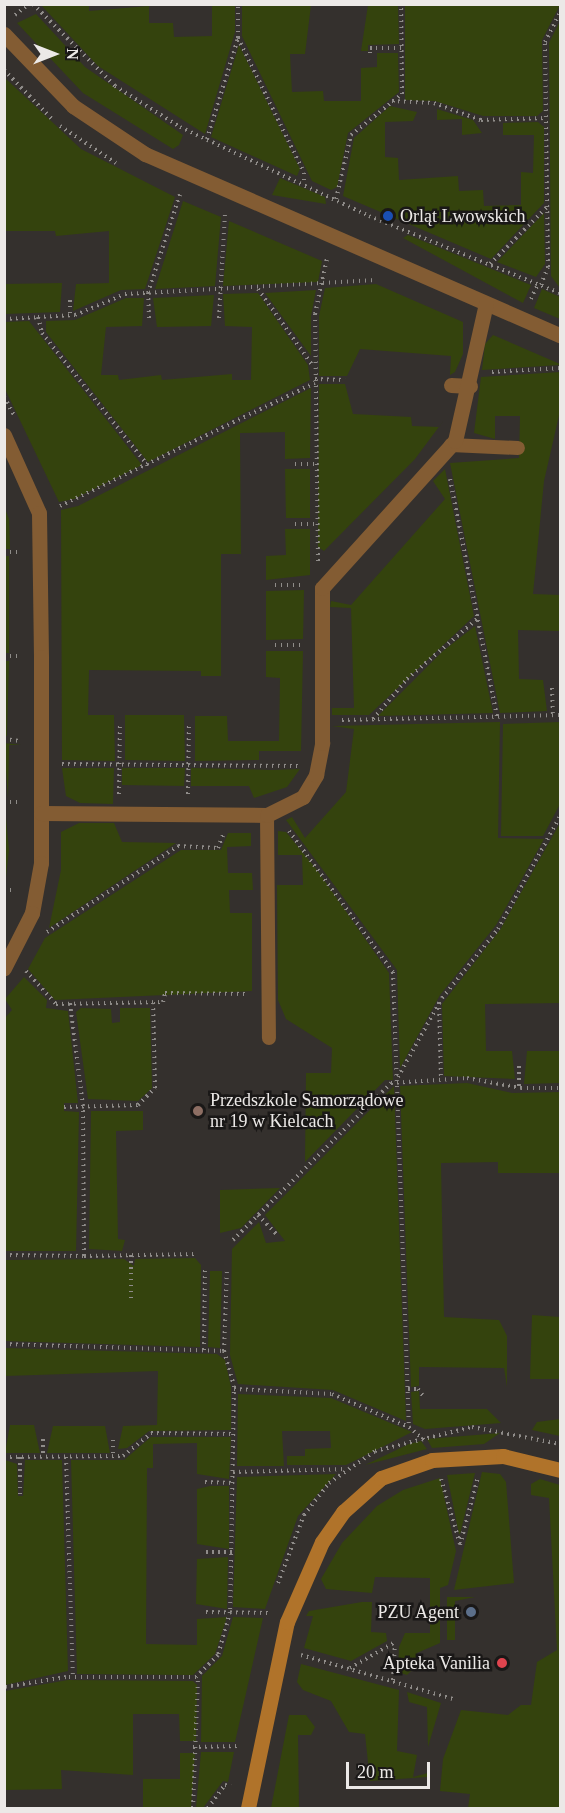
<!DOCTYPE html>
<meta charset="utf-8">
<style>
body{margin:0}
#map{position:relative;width:565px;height:1813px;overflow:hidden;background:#34302d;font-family:Georgia,serif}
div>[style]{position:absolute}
.green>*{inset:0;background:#34430d}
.path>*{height:4px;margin-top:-2px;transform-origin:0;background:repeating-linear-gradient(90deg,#8f8c89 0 1.5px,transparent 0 6px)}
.lane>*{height:14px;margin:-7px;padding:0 7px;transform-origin:7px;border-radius:7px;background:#835c33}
.street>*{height:15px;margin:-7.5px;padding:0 7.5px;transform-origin:7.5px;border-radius:7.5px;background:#835c33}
.secondary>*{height:15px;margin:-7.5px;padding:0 7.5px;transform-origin:7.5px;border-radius:7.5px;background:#b0732a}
.dots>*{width:16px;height:16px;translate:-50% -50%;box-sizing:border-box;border:3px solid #1a1817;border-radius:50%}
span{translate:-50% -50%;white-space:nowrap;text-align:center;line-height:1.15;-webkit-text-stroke:5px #1a1817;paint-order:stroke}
.poi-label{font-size:18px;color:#ece9e7}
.left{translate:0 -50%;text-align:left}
.right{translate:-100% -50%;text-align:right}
.frame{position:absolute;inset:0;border:6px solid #ece9e7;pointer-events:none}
.north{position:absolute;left:24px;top:24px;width:60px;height:60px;-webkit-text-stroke:4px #1a1817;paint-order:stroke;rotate:90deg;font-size:16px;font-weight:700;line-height:24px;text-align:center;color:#ece9e7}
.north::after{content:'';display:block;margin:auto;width:21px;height:27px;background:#ece9e7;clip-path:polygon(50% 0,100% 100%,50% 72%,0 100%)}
.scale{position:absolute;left:346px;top:1762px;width:84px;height:27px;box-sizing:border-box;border:3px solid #ece9e7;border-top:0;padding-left:8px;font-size:18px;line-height:21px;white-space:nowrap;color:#ece9e7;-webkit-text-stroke:4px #1a1817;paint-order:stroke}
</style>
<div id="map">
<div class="green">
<i style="clip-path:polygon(41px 5px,89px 5px,89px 11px,149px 6px,149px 23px,173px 23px,174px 37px,212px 36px,212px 5px,235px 5px,235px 32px,205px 134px,98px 66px)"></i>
<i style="clip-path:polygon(242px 5px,311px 5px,305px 54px,290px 54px,292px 92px,323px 91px,324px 101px,361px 101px,361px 68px,377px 67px,377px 53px,398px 53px,399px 92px,348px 133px,337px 187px,331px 190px,312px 181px,242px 36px)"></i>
<i style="clip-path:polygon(368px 5px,398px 5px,399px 44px,368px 45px,368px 51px,361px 51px)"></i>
<i style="clip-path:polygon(405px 5px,560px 5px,542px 40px,543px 111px,537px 116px,483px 116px,435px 101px,405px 100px)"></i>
<i style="clip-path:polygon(36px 14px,85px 67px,183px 135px,179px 145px,173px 149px,83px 93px,17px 23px)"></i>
<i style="clip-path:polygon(560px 21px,560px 288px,551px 276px,549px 43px)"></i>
<i style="clip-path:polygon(239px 45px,300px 169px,297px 176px,211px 137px)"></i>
<i style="clip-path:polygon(5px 78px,81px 149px,175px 197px,145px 289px,121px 290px,73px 311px,76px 284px,109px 283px,109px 231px,56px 236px,55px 231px,5px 231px)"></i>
<i style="clip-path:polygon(390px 106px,417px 112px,413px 121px,385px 122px,385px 157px,398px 158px,399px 180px,458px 176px,459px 191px,483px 190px,484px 206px,521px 205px,521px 172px,533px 173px,534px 135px,503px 135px,503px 123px,538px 122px,544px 127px,544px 203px,491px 259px,343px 196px,354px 138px)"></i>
<i style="clip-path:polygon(437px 109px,473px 120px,482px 133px,462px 135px,462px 119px,437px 120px)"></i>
<i style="clip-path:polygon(280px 178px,325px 197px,326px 204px,272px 195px)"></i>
<i style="clip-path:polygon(183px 201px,221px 217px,215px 286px,155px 289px)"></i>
<i style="clip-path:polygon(544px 213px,545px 264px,536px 277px,497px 262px)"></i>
<i style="clip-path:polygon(229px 221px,322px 261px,318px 282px,223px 286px)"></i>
<i style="clip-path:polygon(408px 235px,531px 285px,523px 303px,403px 238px)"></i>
<i style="clip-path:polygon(62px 283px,60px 312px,5px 314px,5px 284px)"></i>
<i style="clip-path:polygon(376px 284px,463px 322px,463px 354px,455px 372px,450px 375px,451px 356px,360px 349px,347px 376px,319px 376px,319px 316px,325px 288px)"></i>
<i style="clip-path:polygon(542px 289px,560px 297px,560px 319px,534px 308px)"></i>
<i style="clip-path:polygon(316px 290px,311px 316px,311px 356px,265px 293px)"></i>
<i style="clip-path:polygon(258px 293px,308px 365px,310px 380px,148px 462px,46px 332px,46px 321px,75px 320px,126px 298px,144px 298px,142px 326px,106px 327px,101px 375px,118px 375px,119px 380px,161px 375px,162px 380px,232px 374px,232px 380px,251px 380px,252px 327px,225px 326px,223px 294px)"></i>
<i style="clip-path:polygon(214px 295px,211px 326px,157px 327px,153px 298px)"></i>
<i style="clip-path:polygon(29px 321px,142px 465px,74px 499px,59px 502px,5px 389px,5px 322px)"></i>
<i style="clip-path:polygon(493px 335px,560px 364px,560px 365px,482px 370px,485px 344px)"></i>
<i style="clip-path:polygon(560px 372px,560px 411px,544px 481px,533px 594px,560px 595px,560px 631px,518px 630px,519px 679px,543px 680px,547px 711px,500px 713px,450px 463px,519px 458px,520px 416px,495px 416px,495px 439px,474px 433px,481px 377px)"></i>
<i style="clip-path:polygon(319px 384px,345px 384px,353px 414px,411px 417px,412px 426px,439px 427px,444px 420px,415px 459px,324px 551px,318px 547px)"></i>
<i style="clip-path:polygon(311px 388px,310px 458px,285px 459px,285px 432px,240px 433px,241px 554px,221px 554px,221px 676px,201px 676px,201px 671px,89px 670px,88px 715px,114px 715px,115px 761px,62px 760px,61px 510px,78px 506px)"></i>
<i style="clip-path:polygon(285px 469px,310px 469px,310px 518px,286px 518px)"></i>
<i style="clip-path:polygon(445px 469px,474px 616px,369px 715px,332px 715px,332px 708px,354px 708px,351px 608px,330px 607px,331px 601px,351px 605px,445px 499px,433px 481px)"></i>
<i style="clip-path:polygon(4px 506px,9px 519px,10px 549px,5px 549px)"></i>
<i style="clip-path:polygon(285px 529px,310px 529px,310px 575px,266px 580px,266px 556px,286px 555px)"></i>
<i style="clip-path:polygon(5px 556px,9px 556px,9px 653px,4px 653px)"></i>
<i style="clip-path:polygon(304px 590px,303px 639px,266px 640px,266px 591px)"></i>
<i style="clip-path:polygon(475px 626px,493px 713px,378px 716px,443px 651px)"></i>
<i style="clip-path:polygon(266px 651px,303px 651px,301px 751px,259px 751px,259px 760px,195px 761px,195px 716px,227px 716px,228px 741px,279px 741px,280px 678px,266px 677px)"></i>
<i style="clip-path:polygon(4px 661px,9px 661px,7px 736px,4px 735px)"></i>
<i style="clip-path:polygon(125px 715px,184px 715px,185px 761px,125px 760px)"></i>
<i style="clip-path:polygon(500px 722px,498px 838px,544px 839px,496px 925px,440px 995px,400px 1068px,397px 970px,286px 820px,292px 817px,305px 838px,346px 792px,354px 729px,332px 726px)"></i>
<i style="clip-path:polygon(560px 722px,560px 804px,543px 836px,501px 836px,503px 724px)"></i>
<i style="clip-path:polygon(4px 743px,21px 745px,9px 745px,8px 798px)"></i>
<i style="clip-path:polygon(62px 768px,114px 768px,113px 804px,80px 803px,66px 796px)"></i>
<i style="clip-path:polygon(122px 768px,185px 768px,184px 786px,122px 785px)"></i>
<i style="clip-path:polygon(191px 768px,272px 770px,300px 769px,287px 787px,254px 798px,249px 786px,191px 786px)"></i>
<i style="clip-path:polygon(5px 807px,9px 850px,5px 886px,4px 807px)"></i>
<i style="clip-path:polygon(79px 823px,114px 823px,122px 842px,176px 843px,49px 928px,61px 870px,61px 832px)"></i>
<i style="clip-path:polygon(560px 823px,560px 1003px,485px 1004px,486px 1051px,512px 1051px,515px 1079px,444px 1076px,442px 1004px,500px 930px)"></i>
<i style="clip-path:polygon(278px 831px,286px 832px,317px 870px,389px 973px,393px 1080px,385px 1080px,305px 1162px,306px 1073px,331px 1073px,332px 1048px,286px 1019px,278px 1000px,277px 885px,303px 885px,302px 855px,278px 855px)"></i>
<i style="clip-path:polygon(228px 833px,251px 833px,251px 846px,227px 847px,228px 873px,252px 873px,253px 890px,229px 890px,230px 913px,252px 913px,252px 991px,55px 1000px,28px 969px,45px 938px,181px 850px,221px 850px)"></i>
<i style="clip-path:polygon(24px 977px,47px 1000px,46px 1008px,68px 1011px,78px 1103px,64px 1103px,64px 1111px,79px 1112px,76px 1251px,5px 1251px,4px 1019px,12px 1010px,5px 999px)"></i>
<i style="clip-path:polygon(81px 1008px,111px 1009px,112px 1023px,120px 1022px,120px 1008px,150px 1008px,152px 1088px,138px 1101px,88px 1099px,76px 1012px)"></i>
<i style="clip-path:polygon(527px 1051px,560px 1051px,560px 1083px,524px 1084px)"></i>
<i style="clip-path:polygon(467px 1083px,512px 1093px,560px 1092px,560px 1173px,498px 1173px,498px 1162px,441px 1163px,444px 1317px,499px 1320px,507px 1336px,507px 1387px,504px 1368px,419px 1367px,419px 1386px,411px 1387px,400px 1086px)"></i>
<i style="clip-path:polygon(394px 1086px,406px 1421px,333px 1390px,238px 1384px,230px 1355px,232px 1249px,259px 1222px,266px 1243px,285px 1241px,265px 1215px)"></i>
<i style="clip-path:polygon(91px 1111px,143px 1111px,143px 1130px,116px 1131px,118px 1239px,125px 1240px,122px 1251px,89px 1249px)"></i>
<i style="clip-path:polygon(280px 1188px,241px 1228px,220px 1233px,220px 1190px)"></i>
<i style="clip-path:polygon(195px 1258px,201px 1265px,200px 1347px,5px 1341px,5px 1260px,124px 1259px,134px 1266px,135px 1259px)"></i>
<i style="clip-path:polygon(210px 1271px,222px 1271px,220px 1348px,208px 1347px)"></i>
<i style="clip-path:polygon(532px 1315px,560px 1317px,560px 1379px,530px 1379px)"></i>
<i style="clip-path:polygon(5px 1348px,217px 1354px,225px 1360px,231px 1387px,231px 1430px,149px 1431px,127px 1448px,118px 1449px,123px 1426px,157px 1425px,158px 1371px,5px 1376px,5px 1406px)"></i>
<i style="clip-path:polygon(419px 1391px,420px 1409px,487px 1409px,501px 1423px,425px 1429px,413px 1424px,411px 1392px)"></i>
<i style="clip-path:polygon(238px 1394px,331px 1398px,412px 1432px,346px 1465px,287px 1465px,287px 1456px,305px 1456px,305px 1449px,331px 1448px,330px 1431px,282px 1431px,284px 1466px,237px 1466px)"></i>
<i style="clip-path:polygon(560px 1419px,560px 1436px,532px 1430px,537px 1422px)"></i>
<i style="clip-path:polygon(10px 1425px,34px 1425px,40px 1453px,5px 1453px)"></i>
<i style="clip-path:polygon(53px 1426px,105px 1426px,110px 1453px,47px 1453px)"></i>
<i style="clip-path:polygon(500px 1433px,484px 1444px,432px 1448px,427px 1439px)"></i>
<i style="clip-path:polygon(151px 1437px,231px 1437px,229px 1479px,197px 1474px,197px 1443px,153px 1444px,153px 1468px,147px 1468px,146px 1644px,197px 1645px,197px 1619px,227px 1617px,215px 1654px,193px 1675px,77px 1674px,71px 1460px,124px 1460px)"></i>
<i style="clip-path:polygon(421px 1441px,427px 1449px,365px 1465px,409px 1444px)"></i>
<i style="clip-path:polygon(5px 1460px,17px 1464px,18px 1496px,23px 1496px,25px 1460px,62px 1460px,68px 1671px,5px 1685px)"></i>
<i style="clip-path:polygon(482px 1472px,500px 1474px,506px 1482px,514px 1583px,454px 1590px)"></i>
<i style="clip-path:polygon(475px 1473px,460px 1534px,459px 1534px,447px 1475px)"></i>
<i style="clip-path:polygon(336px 1474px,298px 1516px,265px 1609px,233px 1607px,237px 1477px)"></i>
<i style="clip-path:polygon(440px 1478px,456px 1551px,448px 1585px,440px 1588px,440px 1643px,417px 1653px,415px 1667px,407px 1675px,398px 1672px,399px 1647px,405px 1633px,430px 1633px,430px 1578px,375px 1577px,372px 1593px,326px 1589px,321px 1579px,342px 1543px,377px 1506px,403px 1490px)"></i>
<i style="clip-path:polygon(540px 1479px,560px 1485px,560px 1808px,468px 1808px,470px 1794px,440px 1791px,443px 1759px,461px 1710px,508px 1715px,521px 1705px,531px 1705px,537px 1662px,557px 1650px,549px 1498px,531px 1495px,531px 1484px)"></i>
<i style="clip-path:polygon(210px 1486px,229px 1486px,229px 1549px,197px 1544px,197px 1489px)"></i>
<i style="clip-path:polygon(228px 1557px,227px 1609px,196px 1604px,197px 1559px)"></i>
<i style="clip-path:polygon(447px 1597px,475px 1597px,455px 1601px,455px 1640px,447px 1640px)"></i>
<i style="clip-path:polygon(362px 1602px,372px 1602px,371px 1632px,386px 1633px,387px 1641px,351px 1661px,304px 1648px,313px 1616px,306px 1616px,309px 1611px)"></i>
<i style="clip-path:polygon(233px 1617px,263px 1618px,235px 1742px,201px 1742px,202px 1676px,222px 1656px)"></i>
<i style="clip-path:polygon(301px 1664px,399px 1690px,397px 1751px,417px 1755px,413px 1777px,428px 1773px,427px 1777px,370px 1781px,365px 1734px,349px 1732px,331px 1701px,303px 1690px,297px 1682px)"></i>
<i style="clip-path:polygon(68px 1680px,193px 1681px,197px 1685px,196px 1741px,180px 1741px,179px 1714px,133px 1714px,133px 1775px,61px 1770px,62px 1789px,5px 1790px,5px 1691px)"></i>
<i style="clip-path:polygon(407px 1692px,441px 1703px,428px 1747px,427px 1707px,409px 1702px)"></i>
<i style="clip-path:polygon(289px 1715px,306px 1715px,315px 1727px,311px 1735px,298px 1735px,299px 1808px,271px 1808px)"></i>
<i style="clip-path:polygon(201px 1752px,234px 1752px,228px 1782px,223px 1781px,203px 1808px,196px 1808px)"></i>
<i style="clip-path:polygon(180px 1753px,195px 1753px,191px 1808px,143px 1808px,143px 1779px,180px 1779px)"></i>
</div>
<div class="path">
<i style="left:33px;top:4px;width:116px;rotate:45deg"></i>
<i style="left:115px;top:86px;width:77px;rotate:32.2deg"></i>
<i style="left:180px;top:127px;width:209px;rotate:25.2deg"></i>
<i style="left:369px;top:216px;width:206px;rotate:22deg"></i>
<i style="left:15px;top:15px;width:18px;rotate:-38deg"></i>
<i style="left:238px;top:38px;width:150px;rotate:63.9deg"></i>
<i style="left:304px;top:173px;width:10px;rotate:90deg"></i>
<i style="left:370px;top:53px;width:5px;rotate:-90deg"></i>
<i style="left:370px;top:48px;width:31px"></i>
<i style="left:4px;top:70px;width:71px;rotate:45.6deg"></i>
<i style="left:392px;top:101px;width:42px;rotate:2.7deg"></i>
<i style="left:434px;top:103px;width:50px;rotate:19.9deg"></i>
<i style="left:481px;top:120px;width:65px;rotate:-1.8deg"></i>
<i style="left:60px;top:126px;width:67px;rotate:33.5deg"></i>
<i style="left:207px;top:139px;width:106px;rotate:-72.9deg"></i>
<i style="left:238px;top:38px;width:34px;rotate:-90deg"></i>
<i style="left:336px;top:199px;width:66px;rotate:-76.8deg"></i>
<i style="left:351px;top:135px;width:65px;rotate:-38.8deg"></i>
<i style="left:402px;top:94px;width:90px;rotate:-90.6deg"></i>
<i style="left:490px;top:264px;width:81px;rotate:-45deg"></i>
<i style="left:541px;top:285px;width:19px;rotate:-69deg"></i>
<i style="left:548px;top:267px;width:225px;rotate:-90.8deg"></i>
<i style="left:545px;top:42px;width:33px;rotate:-63deg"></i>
<i style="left:258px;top:289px;width:95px;rotate:54.5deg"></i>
<i style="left:531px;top:299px;width:17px;rotate:-65deg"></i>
<i style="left:70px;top:300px;width:16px;rotate:90deg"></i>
<i style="left:38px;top:317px;width:37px;rotate:-3deg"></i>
<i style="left:75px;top:315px;width:54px;rotate:-22.8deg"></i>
<i style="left:125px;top:294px;width:251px;rotate:-3.2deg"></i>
<i style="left:149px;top:318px;width:25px;rotate:-92deg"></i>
<i style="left:148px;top:293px;width:104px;rotate:-72.1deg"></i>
<i style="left:219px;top:318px;width:105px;rotate:-86.7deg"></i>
<i style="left:4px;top:319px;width:34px;rotate:-3deg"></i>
<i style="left:38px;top:317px;width:16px;rotate:76deg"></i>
<i style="left:42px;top:333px;width:170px;rotate:51.4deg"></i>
<i style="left:492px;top:372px;width:68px;rotate:-3.4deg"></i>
<i style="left:315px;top:379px;width:30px;rotate:2deg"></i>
<i style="left:4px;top:397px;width:21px;rotate:61deg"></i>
<i style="left:295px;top:464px;width:19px"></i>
<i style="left:450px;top:479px;width:243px;rotate:78.8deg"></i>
<i style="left:60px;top:506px;width:283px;rotate:-25.8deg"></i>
<i style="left:295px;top:524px;width:19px"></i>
<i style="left:4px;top:552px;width:15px"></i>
<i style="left:318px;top:561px;width:247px;rotate:-90.7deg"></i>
<i style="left:315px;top:314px;width:57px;rotate:-77.9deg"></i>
<i style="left:275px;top:585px;width:26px"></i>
<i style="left:275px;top:645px;width:28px"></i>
<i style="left:4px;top:656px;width:15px"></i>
<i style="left:552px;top:688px;width:27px;rotate:88deg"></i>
<i style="left:373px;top:719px;width:52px;rotate:-49.6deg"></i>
<i style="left:407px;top:679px;width:92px;rotate:-40.6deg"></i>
<i style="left:342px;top:720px;width:218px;rotate:-1.3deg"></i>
<i style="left:4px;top:739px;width:16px;rotate:7deg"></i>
<i style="left:62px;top:764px;width:236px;rotate:0.5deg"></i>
<i style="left:119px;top:794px;width:69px;rotate:-89.2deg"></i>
<i style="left:188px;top:794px;width:69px;rotate:-89.2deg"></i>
<i style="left:4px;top:802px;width:18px"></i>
<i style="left:289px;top:831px;width:175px;rotate:53.6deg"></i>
<i style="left:393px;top:972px;width:455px;rotate:88deg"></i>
<i style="left:409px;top:1427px;width:21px;rotate:41deg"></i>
<i style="left:4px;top:890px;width:11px"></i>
<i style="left:47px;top:932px;width:157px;rotate:-33.3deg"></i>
<i style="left:178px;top:846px;width:40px;rotate:2.9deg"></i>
<i style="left:218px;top:848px;width:14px;rotate:-69deg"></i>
<i style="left:26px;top:971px;width:45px;rotate:47.7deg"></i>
<i style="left:56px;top:1004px;width:107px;rotate:-1.1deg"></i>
<i style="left:163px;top:1002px;width:9px;rotate:-77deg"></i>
<i style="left:165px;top:993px;width:83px;rotate:0.7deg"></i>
<i style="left:439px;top:1002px;width:78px;rotate:88.5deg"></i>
<i style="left:519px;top:1066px;width:20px;rotate:90deg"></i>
<i style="left:398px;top:1077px;width:90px;rotate:-60.9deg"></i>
<i style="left:442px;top:998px;width:89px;rotate:-50.9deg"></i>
<i style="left:498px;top:929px;width:129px;rotate:-61.2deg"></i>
<i style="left:64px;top:1107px;width:74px;rotate:-1.5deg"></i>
<i style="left:138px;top:1105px;width:24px;rotate:-45deg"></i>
<i style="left:155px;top:1088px;width:86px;rotate:-91.3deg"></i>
<i style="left:258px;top:1215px;width:29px;rotate:46deg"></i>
<i style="left:233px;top:1240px;width:223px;rotate:-44.8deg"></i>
<i style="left:391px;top:1083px;width:76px;rotate:-3.8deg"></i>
<i style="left:467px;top:1078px;width:55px;rotate:10.5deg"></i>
<i style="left:521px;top:1088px;width:39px"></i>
<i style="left:4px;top:1255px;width:80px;rotate:0.7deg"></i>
<i style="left:84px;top:1256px;width:150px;rotate:-90.4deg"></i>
<i style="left:83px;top:1106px;width:104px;rotate:-97.2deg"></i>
<i style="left:131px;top:1255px;width:47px;rotate:90deg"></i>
<i style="left:84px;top:1256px;width:112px;rotate:-1deg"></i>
<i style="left:4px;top:1344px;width:220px;rotate:1.8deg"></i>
<i style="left:224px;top:1351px;width:36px;rotate:74deg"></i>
<i style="left:234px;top:1386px;width:226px;rotate:91deg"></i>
<i style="left:230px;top:1612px;width:45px;rotate:105.6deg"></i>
<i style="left:218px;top:1655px;width:31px;rotate:135deg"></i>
<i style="left:196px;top:1677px;width:130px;rotate:180deg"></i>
<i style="left:66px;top:1677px;width:63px;rotate:170.8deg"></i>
<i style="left:204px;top:1350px;width:80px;rotate:-89.3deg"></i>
<i style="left:224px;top:1351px;width:81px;rotate:-87.9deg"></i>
<i style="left:234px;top:1389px;width:98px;rotate:2.9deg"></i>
<i style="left:332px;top:1394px;width:84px;rotate:23.2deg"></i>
<i style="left:408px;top:1389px;width:10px"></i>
<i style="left:418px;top:1389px;width:9px;rotate:54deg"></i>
<i style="left:43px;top:1439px;width:18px;rotate:90deg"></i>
<i style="left:113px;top:1440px;width:16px;rotate:90deg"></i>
<i style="left:4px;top:1457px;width:119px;rotate:-0.5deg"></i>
<i style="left:123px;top:1456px;width:36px;rotate:-39deg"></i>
<i style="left:151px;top:1433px;width:82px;rotate:0.7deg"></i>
<i style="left:20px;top:1457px;width:39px;rotate:90deg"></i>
<i style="left:66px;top:1457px;width:220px;rotate:88.2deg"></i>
<i style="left:233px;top:1472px;width:112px;rotate:-1.5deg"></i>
<i style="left:441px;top:1479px;width:68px;rotate:73.7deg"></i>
<i style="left:205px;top:1482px;width:28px;rotate:2deg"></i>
<i style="left:460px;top:1545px;width:70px;rotate:-75.2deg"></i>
<i style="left:206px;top:1552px;width:26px"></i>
<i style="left:278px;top:1583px;width:73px;rotate:-69.1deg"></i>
<i style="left:304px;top:1515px;width:41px;rotate:-52deg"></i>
<i style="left:329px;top:1483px;width:56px;rotate:-34.8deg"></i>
<i style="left:375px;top:1451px;width:100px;rotate:-13.9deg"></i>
<i style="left:472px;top:1427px;width:90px;rotate:10.9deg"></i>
<i style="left:206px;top:1612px;width:62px;rotate:0.9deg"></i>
<i style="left:301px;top:1655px;width:158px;rotate:16.1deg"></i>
<i style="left:350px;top:1668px;width:52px;rotate:-30deg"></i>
<i style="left:393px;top:1680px;width:36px;rotate:-87deg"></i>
<i style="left:193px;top:1747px;width:46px;rotate:-1.2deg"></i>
<i style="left:193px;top:1808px;width:132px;rotate:-87.8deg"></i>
<i style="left:208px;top:1808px;width:29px;rotate:-54deg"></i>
<i style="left:225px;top:1785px;width:6px;rotate:9deg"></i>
</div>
<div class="lane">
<i style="left:451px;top:445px;width:67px;rotate:2.6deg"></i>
<i style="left:267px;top:815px;width:223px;rotate:89.5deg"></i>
</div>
<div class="street">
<i style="left:4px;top:34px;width:100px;rotate:46.2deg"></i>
<i style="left:73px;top:106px;width:87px;rotate:33.7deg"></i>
<i style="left:145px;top:154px;width:453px;rotate:23.6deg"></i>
<i style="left:451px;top:385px;width:19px;rotate:3deg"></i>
<i style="left:4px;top:435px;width:85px;rotate:65.8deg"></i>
<i style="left:39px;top:513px;width:144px;rotate:89.2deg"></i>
<i style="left:41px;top:657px;width:206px;rotate:90deg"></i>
<i style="left:41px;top:863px;width:51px;rotate:100.2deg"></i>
<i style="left:32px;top:913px;width:62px;rotate:117deg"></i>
<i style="left:41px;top:813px;width:226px;rotate:0.5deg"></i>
<i style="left:267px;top:815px;width:40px;rotate:-26.6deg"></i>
<i style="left:303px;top:797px;width:26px;rotate:-59deg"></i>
<i style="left:316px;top:775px;width:33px;rotate:-79deg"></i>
<i style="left:322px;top:743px;width:155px;rotate:-90deg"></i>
<i style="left:322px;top:588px;width:198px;rotate:-47.9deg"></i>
<i style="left:455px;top:441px;width:141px;rotate:-77.3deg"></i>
</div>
<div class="secondary">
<i style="left:248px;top:1808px;width:190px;rotate:-78.2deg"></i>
<i style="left:287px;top:1622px;width:87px;rotate:-66.4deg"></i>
<i style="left:322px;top:1542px;width:37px;rotate:-55deg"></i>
<i style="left:343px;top:1512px;width:51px;rotate:-41.8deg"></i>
<i style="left:381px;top:1478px;width:54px;rotate:-19.4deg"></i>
<i style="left:432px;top:1460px;width:71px;rotate:-3.2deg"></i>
<i style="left:503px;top:1456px;width:59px;rotate:13.8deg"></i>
</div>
<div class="dots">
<i style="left:388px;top:216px;background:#1a4fb4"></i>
<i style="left:198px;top:1111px;background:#8d6e63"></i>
<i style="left:471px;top:1612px;background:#5c6f8a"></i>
<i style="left:502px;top:1663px;background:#e0444e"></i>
</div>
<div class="poi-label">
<span class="left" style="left:400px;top:216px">Orląt Lwowskich</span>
<span class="left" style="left:210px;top:1111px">Przedszkole Samorządowe<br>nr 19 w Kielcach</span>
<span class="right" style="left:459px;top:1612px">PZU Agent</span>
<span class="right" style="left:490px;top:1663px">Apteka Vanilia</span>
</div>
<div class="frame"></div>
<div class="north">N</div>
<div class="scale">20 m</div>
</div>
